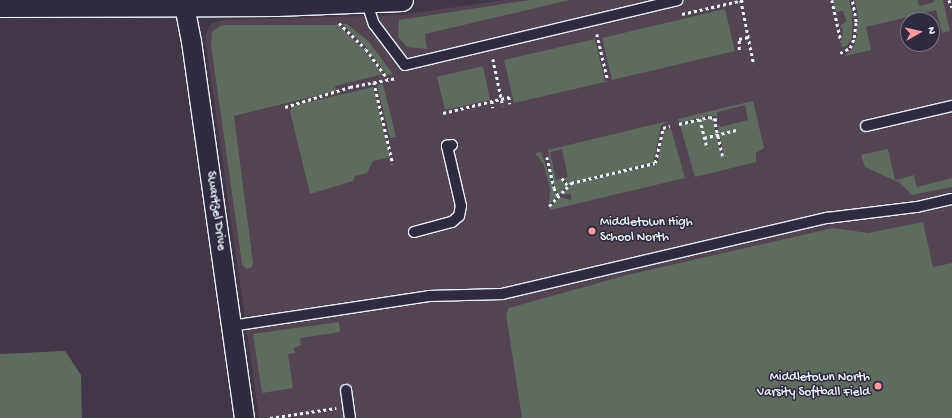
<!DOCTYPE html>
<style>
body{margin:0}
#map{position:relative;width:952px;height:418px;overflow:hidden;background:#423747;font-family:"Gochi Hand",sans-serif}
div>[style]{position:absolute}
.built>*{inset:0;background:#524451}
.green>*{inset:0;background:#606b60}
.path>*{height:2.5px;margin-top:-1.25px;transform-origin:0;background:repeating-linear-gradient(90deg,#e8f1f8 0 3px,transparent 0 6px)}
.roads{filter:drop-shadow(1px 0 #e8f1f8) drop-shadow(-1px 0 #e8f1f8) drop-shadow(0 1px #e8f1f8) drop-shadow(0 -1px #e8f1f8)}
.service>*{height:10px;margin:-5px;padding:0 5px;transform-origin:5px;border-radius:5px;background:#2f2a3d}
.minor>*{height:19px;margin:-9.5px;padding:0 9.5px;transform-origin:9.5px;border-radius:9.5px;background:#2f2a3d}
.tertiary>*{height:22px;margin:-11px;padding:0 11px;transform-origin:11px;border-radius:11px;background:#2f2a3d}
.dots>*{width:11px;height:11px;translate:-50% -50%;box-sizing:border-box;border:2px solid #2f2a3d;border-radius:50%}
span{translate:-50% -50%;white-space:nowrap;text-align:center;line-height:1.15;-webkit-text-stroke:3px #2f2a3d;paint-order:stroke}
.street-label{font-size:13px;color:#e8f1f8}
.poi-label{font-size:13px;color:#e8f1f8}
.left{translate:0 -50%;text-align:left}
.right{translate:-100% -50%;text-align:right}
.north{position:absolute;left:900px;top:12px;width:40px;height:40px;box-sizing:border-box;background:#2f2a3d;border:1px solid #797a88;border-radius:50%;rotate:82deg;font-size:11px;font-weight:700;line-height:16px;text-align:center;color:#e8f1f8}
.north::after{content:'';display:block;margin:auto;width:14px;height:18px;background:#ff9aa2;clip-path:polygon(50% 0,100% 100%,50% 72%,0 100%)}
</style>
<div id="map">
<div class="built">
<i style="clip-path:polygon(evenodd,505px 0,952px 0,952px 418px,259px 418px,205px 37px,209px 27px,212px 23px,225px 20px,401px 15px,505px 0,908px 20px,932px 20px,932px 44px,908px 44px,908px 20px)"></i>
</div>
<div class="green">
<i style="clip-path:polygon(530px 0,570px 0,425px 34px,427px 49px,407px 47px,398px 37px,399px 20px)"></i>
<i style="clip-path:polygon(833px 0,849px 0,852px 13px,852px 38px,847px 46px,841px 47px,843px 30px,840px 26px,846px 21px,843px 11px,836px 12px)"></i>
<i style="clip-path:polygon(855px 0,918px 0,919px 6px,934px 2px,934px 0,943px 0,950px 31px,942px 33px,936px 10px,866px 27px,871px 50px,845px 56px,853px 48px,857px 36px,858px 15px)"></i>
<i style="clip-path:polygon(725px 9px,735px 51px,612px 80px,602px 38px)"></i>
<i style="clip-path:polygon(342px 24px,347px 24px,368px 41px,393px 74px,387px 75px,366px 47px)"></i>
<i style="clip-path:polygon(222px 25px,338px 25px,362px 48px,383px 74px,335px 86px,336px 91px,234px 116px,253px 263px,252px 267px,247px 269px,242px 264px,211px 45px,212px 32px)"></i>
<i style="clip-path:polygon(595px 39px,605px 82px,514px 103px,504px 60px)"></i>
<i style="clip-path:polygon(483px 66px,490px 100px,445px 110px,437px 77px)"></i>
<i style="clip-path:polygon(383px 84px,396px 137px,390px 138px,377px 85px)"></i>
<i style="clip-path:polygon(373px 87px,390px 157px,373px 161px,367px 173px,355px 176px,353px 181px,310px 194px,290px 111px,293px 106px)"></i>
<i style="clip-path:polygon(753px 101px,764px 148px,756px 153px,756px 162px,695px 177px,680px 125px,710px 118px,713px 120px,721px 156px,724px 155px,717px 123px,721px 127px,748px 120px,745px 105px,717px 112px,718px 117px,710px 115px,679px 123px,678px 119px)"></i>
<i style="clip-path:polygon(668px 121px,661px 126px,653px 163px,568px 184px,564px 178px,568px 177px,562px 149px,550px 152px,556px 180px,561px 179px,566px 186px,559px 196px,554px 188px,548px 150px)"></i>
<i style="clip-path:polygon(671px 129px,685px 178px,550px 210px,550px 208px,560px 197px,571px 200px,571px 194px,562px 194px,571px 184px,657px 164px,664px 131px)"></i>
<i style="clip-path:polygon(888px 149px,895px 180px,914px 175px,917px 187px,952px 178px,952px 187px,912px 195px,900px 183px,865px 167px,861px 155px)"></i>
<i style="clip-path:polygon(541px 152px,557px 197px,549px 204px,550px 189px,544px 165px,535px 153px)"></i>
<i style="clip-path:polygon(923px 222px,933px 267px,952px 263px,952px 418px,522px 418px,506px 314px,509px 308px,627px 275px,833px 228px,868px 233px)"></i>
<i style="clip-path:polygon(339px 322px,340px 332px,300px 338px,301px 345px,294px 348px,295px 353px,288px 354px,293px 388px,262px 393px,253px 334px)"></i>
<i style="clip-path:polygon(65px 351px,81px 375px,82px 418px,0 418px,0 354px)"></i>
</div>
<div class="path">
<i style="left:741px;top:0;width:66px;rotate:78.7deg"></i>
<i style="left:832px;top:0;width:42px;rotate:77.6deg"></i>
<i style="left:949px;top:0;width:8px;rotate:67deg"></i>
<i style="left:682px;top:14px;width:63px;rotate:-12.9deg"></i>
<i style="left:339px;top:23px;width:37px;rotate:44deg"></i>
<i style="left:366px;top:49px;width:37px;rotate:54deg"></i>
<i style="left:597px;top:34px;width:48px;rotate:76.8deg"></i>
<i style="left:739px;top:50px;width:11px;rotate:-90deg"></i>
<i style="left:739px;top:39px;width:10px;rotate:-11deg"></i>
<i style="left:840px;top:53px;width:11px;rotate:-27deg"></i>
<i style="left:850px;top:48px;width:11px;rotate:-68deg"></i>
<i style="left:854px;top:38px;width:16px;rotate:-83deg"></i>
<i style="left:856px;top:22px;width:22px;rotate:-100deg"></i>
<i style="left:493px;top:59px;width:48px;rotate:78deg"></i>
<i style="left:374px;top:82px;width:84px;rotate:77deg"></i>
<i style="left:492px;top:101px;width:7px;rotate:82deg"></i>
<i style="left:285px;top:107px;width:68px;rotate:-17.1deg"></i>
<i style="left:350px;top:87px;width:47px;rotate:-11.1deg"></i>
<i style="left:443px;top:113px;width:68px;rotate:-13.6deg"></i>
<i style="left:509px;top:97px;width:7px;rotate:82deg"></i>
<i style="left:700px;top:119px;width:30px;rotate:76deg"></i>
<i style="left:714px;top:120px;width:4px;rotate:-14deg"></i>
<i style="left:679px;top:124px;width:31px;rotate:-13deg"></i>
<i style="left:709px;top:117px;width:5px;rotate:11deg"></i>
<i style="left:714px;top:118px;width:39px;rotate:77deg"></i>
<i style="left:704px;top:138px;width:33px;rotate:-14deg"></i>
<i style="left:547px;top:157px;width:32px;rotate:77deg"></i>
<i style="left:554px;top:188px;width:10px;rotate:61deg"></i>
<i style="left:562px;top:178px;width:10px;rotate:53deg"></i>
<i style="left:549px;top:206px;width:32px;rotate:-46deg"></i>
<i style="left:571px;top:183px;width:86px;rotate:-13.4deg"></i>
<i style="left:655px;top:163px;width:36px;rotate:-77deg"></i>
<i style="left:663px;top:128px;width:7px;rotate:-16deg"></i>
<i style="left:270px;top:418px;width:67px;rotate:-8.6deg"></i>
</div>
<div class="roads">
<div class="service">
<i style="left:367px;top:3px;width:22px;rotate:72deg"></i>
<i style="left:374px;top:24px;width:51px;rotate:52.9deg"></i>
<i style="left:405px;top:65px;width:280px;rotate:-13.4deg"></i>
<i style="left:866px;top:126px;width:88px;rotate:-13.1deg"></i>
<i style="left:414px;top:232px;width:39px;rotate:-15deg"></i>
<i style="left:452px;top:222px;width:9px;rotate:-41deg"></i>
<i style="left:459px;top:216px;width:10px;rotate:-79deg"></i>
<i style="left:461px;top:206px;width:62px;rotate:-103.1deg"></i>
<i style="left:447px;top:146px;width:5px;rotate:-11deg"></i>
<i style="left:231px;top:326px;width:200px;rotate:-8.6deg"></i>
<i style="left:429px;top:296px;width:73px;rotate:-1.6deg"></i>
<i style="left:502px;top:294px;width:334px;rotate:-13.2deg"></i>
<i style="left:827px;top:218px;width:91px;rotate:-7deg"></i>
<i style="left:917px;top:207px;width:36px;rotate:-13deg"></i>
<i style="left:346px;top:390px;width:28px;rotate:82deg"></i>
</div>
<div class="minor">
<i style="left:183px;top:0;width:42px;rotate:79deg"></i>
<i style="left:191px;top:41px;width:381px;rotate:82deg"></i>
</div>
<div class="tertiary">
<i style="left:0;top:6px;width:276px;rotate:-0.2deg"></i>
<i style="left:276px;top:5px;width:126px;rotate:-2.3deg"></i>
</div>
</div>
<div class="dots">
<i style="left:592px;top:231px;background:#ff9aa2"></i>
<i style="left:878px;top:386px;background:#ff9aa2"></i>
</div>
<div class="street-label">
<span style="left:215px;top:211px;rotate:82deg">Swartzel Drive</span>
</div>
<div class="poi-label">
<span class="left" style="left:600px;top:231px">Middletown High<br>School North</span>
<span class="right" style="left:870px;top:386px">Middletown North<br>Varsity Softball Field</span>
</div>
<div class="north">N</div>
</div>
